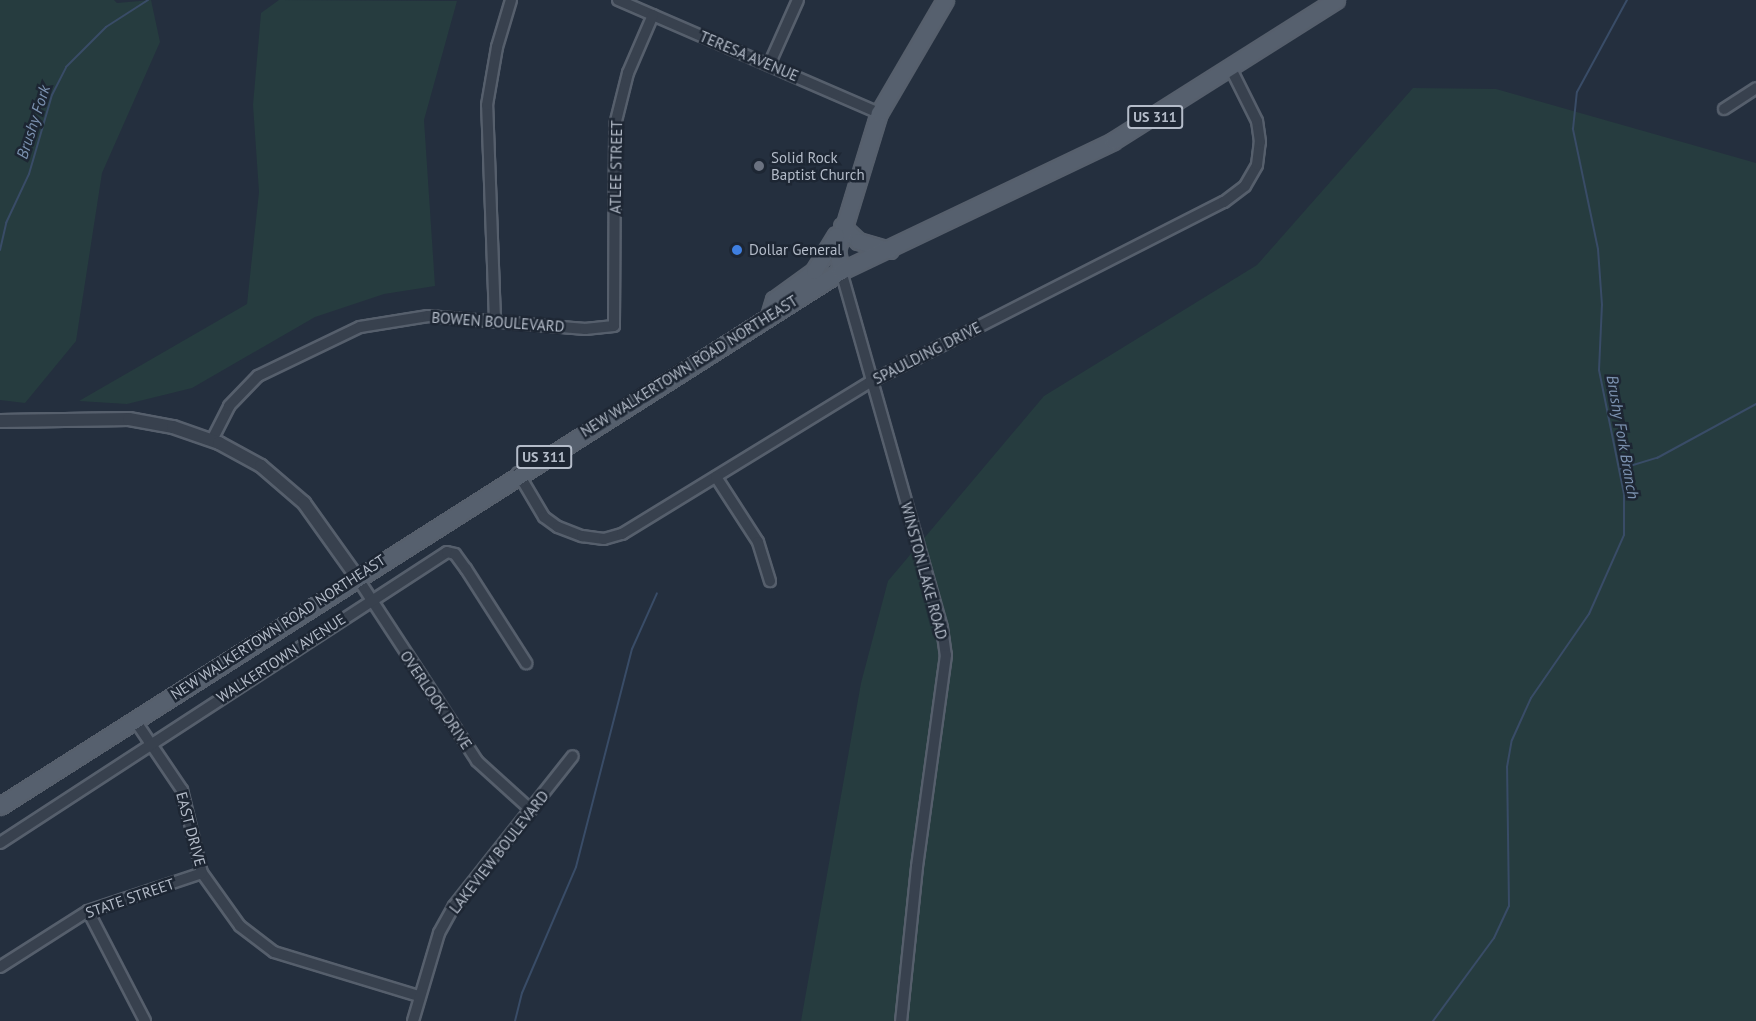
<!DOCTYPE html>
<style>
body{margin:0}
#map{position:relative;width:1756px;height:1021px;overflow:hidden;background:#242f3e;font-family:"PT Sans",sans-serif}
div>[style]{position:absolute}
.green>*{inset:0;background:#263c3f}
.stream>*{height:2px;margin:-1px;padding:0 1px;transform-origin:1px;border-radius:1px;background:#394c67}
.roads{filter:drop-shadow(2px 0 #565f6c) drop-shadow(-2px 0 #565f6c) drop-shadow(0 2px #565f6c) drop-shadow(0 -2px #565f6c)}
.minor>*{height:10px;margin:-5px;padding:0 5px;transform-origin:5px;border-radius:5px;background:#38414e}
.tertiary>*{height:12px;margin:-6px;padding:0 6px;transform-origin:6px;border-radius:6px;background:#38414e}
.primary>*{height:15px;margin:-7.5px;padding:0 7.5px;transform-origin:7.5px;border-radius:7.5px;background:#56606e}
.dots>*{width:16px;height:16px;translate:-50% -50%;box-sizing:border-box;border:3px solid #1d2633;border-radius:50%}
span{translate:-50% -50%;white-space:nowrap;text-align:center;line-height:1.15;-webkit-text-stroke:5px #1d2633;paint-order:stroke}
.shield-label span{padding:2px 4px;background:#1d2633;border:2px solid;border-radius:4px;-webkit-text-stroke-width:0}
.shield-label{font-size:14px;color:#b4bcc9;font-weight:700}
.street-label{font-size:15px;color:#b4bcc9}
.poi-label{font-size:15px;color:#b4bcc9}
.left{translate:0 -50%;text-align:left}
.water-label{font-size:16px;color:#7c92b1;font-style:italic}
</style>
<div id="map">
<div class="green">
<i style="clip-path:polygon(0 0,114px 0,117px 3px,151px 0,160px 42px,102px 173px,76px 341px,25px 403px,0 400px)"></i>
<i style="clip-path:polygon(279px 0,457px 1px,424px 120px,435px 286px,384px 294px,315px 317px,192px 388px,127px 404px,79px 401px,247px 304px,259px 192px,253px 105px,261px 13px)"></i>
<i style="clip-path:polygon(1413px 88px,1496px 89px,1756px 163px,1756px 1021px,801px 1021px,861px 683px,888px 581px,1044px 396px,1257px 265px)"></i>
</div>
<div class="stream">
<i style="left:0;top:250px;width:28px;rotate:-77deg"></i>
<i style="left:6px;top:223px;width:54px;rotate:-64.9deg"></i>
<i style="left:29px;top:174px;width:82px;rotate:-73.8deg"></i>
<i style="left:52px;top:95px;width:31px;rotate:-63deg"></i>
<i style="left:66px;top:67px;width:57px;rotate:-45deg"></i>
<i style="left:106px;top:27px;width:50px;rotate:-32.7deg"></i>
<i style="left:1620px;top:469px;width:39px;rotate:-17deg"></i>
<i style="left:1657px;top:458px;width:113px;rotate:-28.6deg"></i>
<i style="left:515px;top:1021px;width:29px;rotate:-76deg"></i>
<i style="left:522px;top:993px;width:137px;rotate:-66.8deg"></i>
<i style="left:576px;top:867px;width:225px;rotate:-75.6deg"></i>
<i style="left:632px;top:649px;width:61px;rotate:-65.9deg"></i>
<i style="left:1433px;top:1021px;width:103px;rotate:-53.7deg"></i>
<i style="left:1494px;top:938px;width:35px;rotate:-65deg"></i>
<i style="left:1509px;top:906px;width:139px;rotate:-90.8deg"></i>
<i style="left:1507px;top:767px;width:27px;rotate:-80deg"></i>
<i style="left:1512px;top:740px;width:46px;rotate:-65.7deg"></i>
<i style="left:1531px;top:698px;width:102px;rotate:-55.4deg"></i>
<i style="left:1589px;top:614px;width:86px;rotate:-66.1deg"></i>
<i style="left:1624px;top:535px;width:41px;rotate:-90deg"></i>
<i style="left:1624px;top:494px;width:126px;rotate:-101.4deg"></i>
<i style="left:1599px;top:370px;width:65px;rotate:-87.4deg"></i>
<i style="left:1602px;top:305px;width:56px;rotate:-94.1deg"></i>
<i style="left:1598px;top:249px;width:123px;rotate:-101.8deg"></i>
<i style="left:1573px;top:129px;width:37px;rotate:-84deg"></i>
<i style="left:1577px;top:92px;width:105px;rotate:-61.5deg"></i>
</div>
<div class="roads">
<div class="minor">
<i style="left:618px;top:0;width:284px;rotate:23.4deg"></i>
<i style="left:769px;top:65px;width:71px;rotate:-66deg"></i>
<i style="left:1724px;top:109px;width:38px;rotate:-33deg"></i>
<i style="left:841px;top:271px;width:371px;rotate:74.2deg"></i>
<i style="left:942px;top:628px;width:27px;rotate:82deg"></i>
<i style="left:946px;top:655px;width:214px;rotate:97.8deg"></i>
<i style="left:917px;top:867px;width:155px;rotate:95.9deg"></i>
<i style="left:495px;top:320px;width:215px;rotate:-92.1deg"></i>
<i style="left:487px;top:105px;width:59px;rotate:-80.2deg"></i>
<i style="left:497px;top:47px;width:49px;rotate:-73.4deg"></i>
<i style="left:212px;top:440px;width:38px;rotate:-63deg"></i>
<i style="left:229px;top:406px;width:42px;rotate:-46deg"></i>
<i style="left:258px;top:376px;width:113px;rotate:-25.7deg"></i>
<i style="left:360px;top:327px;width:69px;rotate:-9.2deg"></i>
<i style="left:428px;top:316px;width:158px;rotate:4.7deg"></i>
<i style="left:585px;top:329px;width:29px;rotate:-6deg"></i>
<i style="left:614px;top:326px;width:201px;rotate:-89.7deg"></i>
<i style="left:615px;top:125px;width:54px;rotate:-76deg"></i>
<i style="left:628px;top:73px;width:63px;rotate:-66.7deg"></i>
<i style="left:518px;top:473px;width:51px;rotate:59.4deg"></i>
<i style="left:544px;top:517px;width:17px;rotate:36deg"></i>
<i style="left:558px;top:527px;width:26px;rotate:21deg"></i>
<i style="left:582px;top:536px;width:22px;rotate:8deg"></i>
<i style="left:604px;top:539px;width:19px;rotate:-16deg"></i>
<i style="left:622px;top:534px;width:291px;rotate:-31.5deg"></i>
<i style="left:870px;top:382px;width:397px;rotate:-27deg"></i>
<i style="left:1224px;top:202px;width:26px;rotate:-37deg"></i>
<i style="left:1245px;top:186px;width:24px;rotate:-60deg"></i>
<i style="left:1257px;top:165px;width:23px;rotate:-83deg"></i>
<i style="left:1260px;top:142px;width:21px;rotate:-98deg"></i>
<i style="left:1257px;top:121px;width:60px;rotate:-116.6deg"></i>
<i style="left:716px;top:477px;width:77px;rotate:57.1deg"></i>
<i style="left:758px;top:542px;width:41px;rotate:72.9deg"></i>
<i style="left:356px;top:576px;width:221px;rotate:56.8deg"></i>
<i style="left:477px;top:761px;width:73px;rotate:42.2deg"></i>
<i style="left:134px;top:719px;width:86px;rotate:55.9deg"></i>
<i style="left:182px;top:790px;width:85px;rotate:76.5deg"></i>
<i style="left:202px;top:873px;width:65px;rotate:54.4deg"></i>
<i style="left:240px;top:926px;width:43px;rotate:37.4deg"></i>
<i style="left:274px;top:952px;width:152px;rotate:16.9deg"></i>
<i style="left:0;top:843px;width:533px;rotate:-33.06deg"></i>
<i style="left:447px;top:552px;width:8px;rotate:14deg"></i>
<i style="left:455px;top:554px;width:19px;rotate:54deg"></i>
<i style="left:466px;top:569px;width:112px;rotate:57.4deg"></i>
<i style="left:88px;top:911px;width:124px;rotate:62.6deg"></i>
<i style="left:0;top:967px;width:104px;rotate:-32.5deg"></i>
<i style="left:88px;top:911px;width:120px;rotate:-18.4deg"></i>
<i style="left:413px;top:1021px;width:92px;rotate:-73.5deg"></i>
<i style="left:439px;top:933px;width:31px;rotate:-61deg"></i>
<i style="left:454px;top:906px;width:191px;rotate:-51.6deg"></i>
</div>
<div class="tertiary">
<i style="left:0;top:421px;width:129px;rotate:-0.9deg"></i>
<i style="left:129px;top:419px;width:45px;rotate:10.3deg"></i>
<i style="left:173px;top:427px;width:49px;rotate:19.2deg"></i>
<i style="left:219px;top:443px;width:48px;rotate:28.7deg"></i>
<i style="left:261px;top:466px;width:57px;rotate:40.7deg"></i>
<i style="left:304px;top:503px;width:90px;rotate:54.5deg"></i>
</div>
<div class="primary">
<i style="left:842px;top:226px;width:22px;rotate:43deg"></i>
<i style="left:858px;top:241px;width:33px;rotate:16deg"></i>
<i style="left:841px;top:271px;width:21px;rotate:-101deg"></i>
<i style="left:837px;top:250px;width:143px;rotate:-73deg"></i>
<i style="left:879px;top:113px;width:131px;rotate:-59.7deg"></i>
<i style="left:769px;top:316px;width:17px;rotate:-73deg"></i>
<i style="left:774px;top:300px;width:49px;rotate:-35.9deg"></i>
<i style="left:814px;top:271px;width:42px;rotate:-58.6deg"></i>
<i style="left:0;top:806px;width:997px;rotate:-32.46deg"></i>
<i style="left:841px;top:271px;width:301px;rotate:-25.5deg"></i>
<i style="left:1113px;top:141px;width:264px;rotate:-32.3deg"></i>
</div>
</div>
<div class="dots">
<i style="left:759px;top:166px;background:#6b7280"></i>
<i style="left:737px;top:250px;background:#3f7fe0"></i>
</div>
<div class="shield-label">
<span style="left:1155px;top:117px">US 311</span>
<span style="left:544px;top:457px">US 311</span>
</div>
<div class="street-label">
<span style="left:749px;top:56px;rotate:23deg">TERESA AVENUE</span>
<span style="left:616px;top:167px;rotate:-89deg">ATLEE STREET</span>
<span style="left:498px;top:322px;rotate:4deg">BOWEN BOULEVARD</span>
<span style="left:927px;top:353px;rotate:-27deg">SPAULDING DRIVE</span>
<span style="left:689px;top:366px;rotate:-32deg">NEW WALKERTOWN ROAD NORTHEAST</span>
<span style="left:924px;top:571px;rotate:75deg">WINSTON LAKE ROAD</span>
<span style="left:278px;top:627px;rotate:-33deg">NEW WALKERTOWN ROAD NORTHEAST</span>
<span style="left:281px;top:658px;rotate:-33deg">WALKERTOWN AVENUE</span>
<span style="left:436px;top:700px;rotate:56deg">OVERLOOK DRIVE</span>
<span style="left:191px;top:829px;rotate:75deg">EAST DRIVE</span>
<span style="left:499px;top:852px;rotate:-52deg">LAKEVIEW BOULEVARD</span>
<span style="left:130px;top:898px;rotate:-19deg">STATE STREET</span>
</div>
<div class="poi-label">
<span class="left" style="left:771px;top:166px">Solid Rock<br>Baptist Church</span>
<span class="left" style="left:749px;top:250px">Dollar General</span>
</div>
<div class="water-label">
<span style="left:33px;top:122px;rotate:-72deg">Brushy Fork</span>
<span style="left:1623px;top:437px;rotate:80deg">Brushy Fork Branch</span>
</div>
</div>
